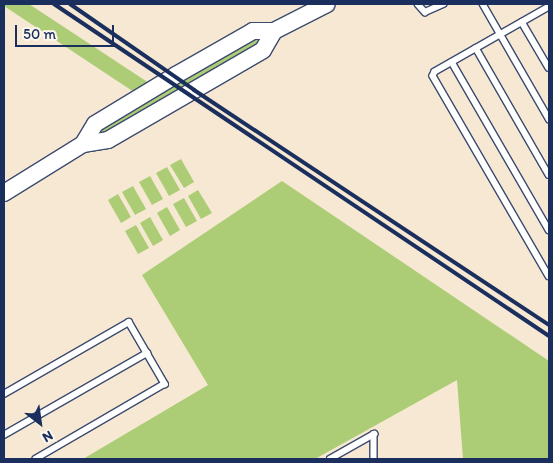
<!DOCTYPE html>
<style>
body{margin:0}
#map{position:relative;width:553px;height:463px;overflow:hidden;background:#f6e8d2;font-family:Itim,sans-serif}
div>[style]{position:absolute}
.green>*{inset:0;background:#accd75}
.roads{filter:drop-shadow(1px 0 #3c4b6f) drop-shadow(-1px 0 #3c4b6f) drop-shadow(0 1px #3c4b6f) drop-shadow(0 -1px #3c4b6f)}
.service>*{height:5.5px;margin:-2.75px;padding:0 2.75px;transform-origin:2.75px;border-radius:2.75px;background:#fff}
.secondary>*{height:16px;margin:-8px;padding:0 8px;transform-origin:8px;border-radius:8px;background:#fff}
.rail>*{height:4px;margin:-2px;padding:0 2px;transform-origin:2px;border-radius:2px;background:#1b2f5e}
span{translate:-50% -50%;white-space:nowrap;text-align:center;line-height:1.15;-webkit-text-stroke:4.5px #fbf7ec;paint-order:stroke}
.frame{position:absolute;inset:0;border:5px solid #1b2f5e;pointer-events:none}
.north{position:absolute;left:15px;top:398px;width:50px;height:50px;-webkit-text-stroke:4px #fbf7ec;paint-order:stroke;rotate:150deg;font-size:14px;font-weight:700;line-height:20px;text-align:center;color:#1b2f5e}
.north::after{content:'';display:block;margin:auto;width:18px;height:22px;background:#1b2f5e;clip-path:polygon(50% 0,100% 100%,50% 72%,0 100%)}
.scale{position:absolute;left:15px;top:25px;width:99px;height:22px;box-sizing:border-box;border:2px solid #1b2f5e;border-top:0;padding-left:6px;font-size:15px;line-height:18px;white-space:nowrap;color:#1b2f5e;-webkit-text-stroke:4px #fbf7ec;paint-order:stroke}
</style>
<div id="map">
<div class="green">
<i style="clip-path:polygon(4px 4px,29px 4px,155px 87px,253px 31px,274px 31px,263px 50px,187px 94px,83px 144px,140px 96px,4px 6px)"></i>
<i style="clip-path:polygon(181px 159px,194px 182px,184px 188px,170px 165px)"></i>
<i style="clip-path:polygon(167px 167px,180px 190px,169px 196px,156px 173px)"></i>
<i style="clip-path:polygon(150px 176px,163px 199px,152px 205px,139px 182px)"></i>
<i style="clip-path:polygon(282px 181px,549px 361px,549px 459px,463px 459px,457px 380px,315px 459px,83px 459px,208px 385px,142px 275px)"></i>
<i style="clip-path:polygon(133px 186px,146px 209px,135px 215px,122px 192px)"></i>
<i style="clip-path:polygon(198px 190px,212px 213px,201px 219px,188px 196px)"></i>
<i style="clip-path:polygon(118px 194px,131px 217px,121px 223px,108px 200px)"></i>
<i style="clip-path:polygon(184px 198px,197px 221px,186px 227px,173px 204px)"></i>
<i style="clip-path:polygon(167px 207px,180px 230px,170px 236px,157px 213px)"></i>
<i style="clip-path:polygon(150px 217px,163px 240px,153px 246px,140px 223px)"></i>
<i style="clip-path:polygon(136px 225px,149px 248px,138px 254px,125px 231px)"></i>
</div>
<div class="roads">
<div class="service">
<i style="left:418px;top:4px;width:11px;rotate:49deg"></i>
<i style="left:425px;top:12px;width:20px;rotate:-24deg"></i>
<i style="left:483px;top:4px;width:133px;rotate:60.1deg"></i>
<i style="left:549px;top:7px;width:131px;rotate:150.3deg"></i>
<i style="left:435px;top:72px;width:4px;rotate:117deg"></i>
<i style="left:433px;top:76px;width:231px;rotate:59.9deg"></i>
<i style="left:522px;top:22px;width:53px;rotate:59.6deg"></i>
<i style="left:476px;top:48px;width:146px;rotate:60.1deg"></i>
<i style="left:452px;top:62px;width:194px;rotate:60deg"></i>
<i style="left:4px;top:394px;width:144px;rotate:-29.9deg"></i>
<i style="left:129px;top:322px;width:72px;rotate:59.9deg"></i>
<i style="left:165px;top:384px;width:149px;rotate:149.8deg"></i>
<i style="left:4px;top:435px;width:165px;rotate:-29.8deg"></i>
<i style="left:330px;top:459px;width:51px;rotate:-29.6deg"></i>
<i style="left:374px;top:434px;width:25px;rotate:90deg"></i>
</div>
<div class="secondary">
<i style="left:83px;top:144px;width:23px;rotate:-59deg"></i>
<i style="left:95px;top:124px;width:95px;rotate:-31.2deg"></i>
<i style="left:176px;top:75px;width:89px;rotate:-29.7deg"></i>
<i style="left:253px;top:31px;width:21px"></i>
<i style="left:274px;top:31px;width:59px;rotate:-27deg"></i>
<i style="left:4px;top:193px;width:93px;rotate:-31.8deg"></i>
<i style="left:83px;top:144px;width:25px;rotate:-9deg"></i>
<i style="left:108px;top:140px;width:179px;rotate:-30.1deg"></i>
<i style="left:263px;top:50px;width:22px;rotate:-60deg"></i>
</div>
</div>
<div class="rail">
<i style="left:54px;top:4px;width:596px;rotate:33.85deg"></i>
<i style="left:70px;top:4px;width:151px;rotate:34.7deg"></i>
<i style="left:194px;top:90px;width:426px;rotate:33.5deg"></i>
</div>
<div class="frame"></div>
<div class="north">N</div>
<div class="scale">50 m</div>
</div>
